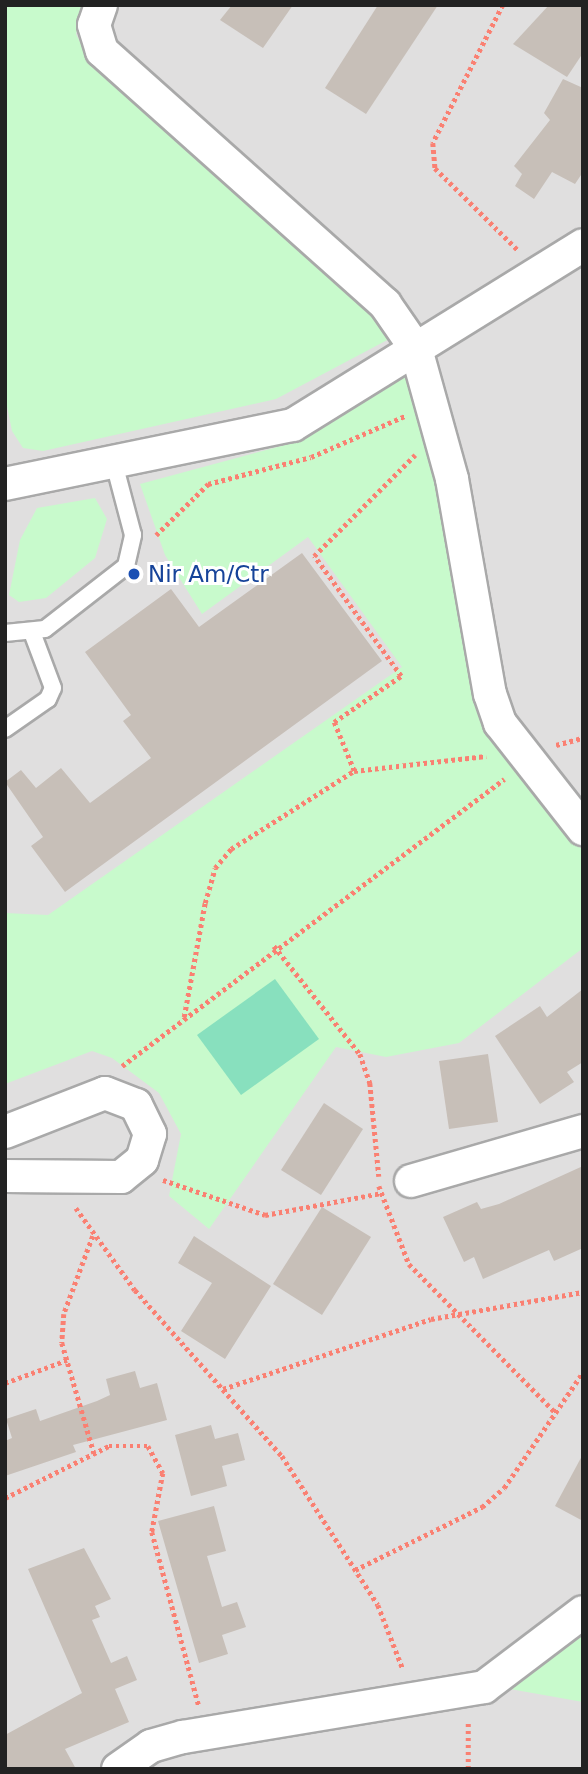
<!DOCTYPE html>
<style>
body{margin:0}
#map{position:relative;width:588px;height:1774px;overflow:hidden;background:#f2efe9;font-family:"DejaVu Sans",sans-serif}
div>[style]{position:absolute}
.residential>*{inset:0;background:#e0dfdf}
.park>*{inset:0;background:#c8facc}
.pitch>*{inset:0;background:#88e0be}
.building>*{inset:0;background:#c7bfb8}
.path>*{height:4.5px;margin-top:-2.25px;transform-origin:0;background:repeating-linear-gradient(90deg,#fa8072 0 3.5px,transparent 0 7px)}
.roads{filter:drop-shadow(2px 0 #a9a9a9) drop-shadow(-2px 0 #a9a9a9) drop-shadow(0 2px #a9a9a9) drop-shadow(0 -2px #a9a9a9)}
.lane>*{height:16px;margin:-8px;padding:0 8px;transform-origin:8px;border-radius:8px;background:#fff}
.street>*{height:32px;margin:-16px;padding:0 16px;transform-origin:16px;border-radius:16px;background:#fff}
.dots>*{width:19px;height:19px;translate:-50% -50%;box-sizing:border-box;border:4px solid #fff;border-radius:50%}
span{translate:-50% -50%;white-space:nowrap;text-align:center;line-height:1.15;-webkit-text-stroke:6px #fff;paint-order:stroke}
.transit-label{font-size:23px;color:#164399}
.left{translate:0 -50%;text-align:left}
.frame{position:absolute;inset:0;border:7px solid #222;pointer-events:none}
</style>
<div id="map">
<div class="residential">
<i style="clip-path:polygon(5px 5px,583px 5px,583px 1769px,5px 1769px)"></i>
</div>
<div class="park">
<i style="clip-path:polygon(5px 5px,85px 5px,76px 34px,83px 48px,370px 308px,391px 338px,276px 399px,43px 451px,23px 448px,12px 431px,5px 396px)"></i>
<i style="clip-path:polygon(404px 370px,439px 479px,485px 723px,532px 794px,583px 851px,583px 948px,459px 1043px,386px 1057px,336px 1047px,209px 1229px,169px 1196px,181px 1134px,159px 1093px,112px 1058px,92px 1051px,5px 1084px,5px 913px,48px 915px,402px 667px,308px 537px,202px 614px,165px 555px,140px 484px,285px 445px)"></i>
<i style="clip-path:polygon(95px 498px,107px 519px,95px 558px,46px 598px,19px 602px,9px 595px,20px 540px,37px 508px)"></i>
<i style="clip-path:polygon(583px 1633px,583px 1702px,510px 1689px,578px 1637px)"></i>
</div>
<div class="pitch">
<i style="clip-path:polygon(275px 979px,319px 1039px,241px 1095px,197px 1035px)"></i>
</div>
<div class="building">
<i style="clip-path:polygon(232px 5px,293px 5px,263px 48px,220px 20px)"></i>
<i style="clip-path:polygon(378px 5px,438px 5px,366px 114px,325px 88px)"></i>
<i style="clip-path:polygon(549px 5px,583px 5px,583px 53px,567px 77px,513px 44px)"></i>
<i style="clip-path:polygon(563px 79px,583px 88px,583px 172px,575px 184px,552px 172px,534px 199px,515px 186px,522px 174px,514px 166px,550px 120px,544px 113px)"></i>
<i style="clip-path:polygon(302px 553px,382px 661px,65px 892px,31px 846px,43px 837px,5px 782px,21px 770px,36px 788px,61px 768px,90px 803px,151px 758px,123px 721px,131px 715px,85px 652px,171px 589px,199px 627px)"></i>
<i style="clip-path:polygon(583px 989px,583px 1062px,567px 1072px,574px 1082px,540px 1104px,495px 1036px,540px 1006px,547px 1017px)"></i>
<i style="clip-path:polygon(488px 1054px,498px 1122px,449px 1129px,439px 1061px)"></i>
<i style="clip-path:polygon(324px 1103px,363px 1129px,321px 1195px,281px 1170px)"></i>
<i style="clip-path:polygon(583px 1166px,583px 1248px,554px 1261px,549px 1250px,483px 1279px,474px 1257px,464px 1262px,443px 1217px,477px 1202px,481px 1209px,499px 1204px)"></i>
<i style="clip-path:polygon(322px 1207px,371px 1237px,322px 1315px,273px 1284px)"></i>
<i style="clip-path:polygon(194px 1236px,271px 1286px,225px 1359px,181px 1331px,212px 1283px,178px 1263px)"></i>
<i style="clip-path:polygon(135px 1371px,140px 1388px,157px 1383px,167px 1420px,73px 1445px,76px 1452px,5px 1476px,5px 1441px,12px 1438px,6px 1419px,36px 1409px,40px 1421px,97px 1401px,110px 1395px,106px 1379px)"></i>
<i style="clip-path:polygon(211px 1425px,215px 1439px,238px 1433px,245px 1460px,222px 1466px,227px 1486px,191px 1496px,175px 1435px)"></i>
<i style="clip-path:polygon(583px 1454px,583px 1521px,555px 1506px)"></i>
<i style="clip-path:polygon(214px 1506px,226px 1551px,207px 1556px,222px 1607px,237px 1602px,246px 1627px,222px 1635px,228px 1654px,199px 1663px,158px 1521px)"></i>
<i style="clip-path:polygon(84px 1548px,111px 1599px,95px 1606px,100px 1617px,92px 1620px,111px 1663px,127px 1656px,137px 1680px,115px 1689px,129px 1722px,65px 1749px,76px 1769px,5px 1769px,5px 1735px,82px 1693px,28px 1569px)"></i>
</div>
<div class="path">
<i style="left:503px;top:5px;width:155px;rotate:116.9deg"></i>
<i style="left:433px;top:143px;width:25px;rotate:85deg"></i>
<i style="left:435px;top:168px;width:117px;rotate:44.7deg"></i>
<i style="left:156px;top:535px;width:73px;rotate:-44.4deg"></i>
<i style="left:208px;top:484px;width:106px;rotate:-14.7deg"></i>
<i style="left:311px;top:457px;width:103px;rotate:-23.6deg"></i>
<i style="left:556px;top:745px;width:28px;rotate:-15deg"></i>
<i style="left:354px;top:771px;width:53px;rotate:-112.2deg"></i>
<i style="left:334px;top:722px;width:81px;rotate:-34.5deg"></i>
<i style="left:401px;top:676px;width:148px;rotate:-125.9deg"></i>
<i style="left:314px;top:556px;width:143px;rotate:-45deg"></i>
<i style="left:274px;top:946px;width:138px;rotate:51.5deg"></i>
<i style="left:360px;top:1054px;width:31px;rotate:71deg"></i>
<i style="left:370px;top:1083px;width:94px;rotate:84.5deg"></i>
<i style="left:184px;top:1017px;width:116px;rotate:-79.6deg"></i>
<i style="left:205px;top:903px;width:36px;rotate:-74deg"></i>
<i style="left:215px;top:868px;width:25px;rotate:-50deg"></i>
<i style="left:231px;top:849px;width:146px;rotate:-32.4deg"></i>
<i style="left:354px;top:771px;width:133px;rotate:-6.5deg"></i>
<i style="left:122px;top:1066px;width:478px;rotate:-36.9deg"></i>
<i style="left:163px;top:1180px;width:108px;rotate:18.9deg"></i>
<i style="left:265px;top:1215px;width:118px;rotate:-10.7deg"></i>
<i style="left:379px;top:1186px;width:84px;rotate:69deg"></i>
<i style="left:409px;top:1264px;width:209px;rotate:45.4deg"></i>
<i style="left:76px;top:1208px;width:101px;rotate:54.3deg"></i>
<i style="left:135px;top:1290px;width:222px;rotate:48.5deg"></i>
<i style="left:282px;top:1456px;width:177px;rotate:57.2deg"></i>
<i style="left:378px;top:1605px;width:69px;rotate:68.7deg"></i>
<i style="left:93px;top:1236px;width:83px;rotate:110.4deg"></i>
<i style="left:64px;top:1314px;width:29px;rotate:94deg"></i>
<i style="left:62px;top:1343px;width:115px;rotate:73.8deg"></i>
<i style="left:5px;top:1383px;width:66px;rotate:-20.4deg"></i>
<i style="left:223px;top:1389px;width:219px;rotate:-18.6deg"></i>
<i style="left:431px;top:1319px;width:154px;rotate:-10.1deg"></i>
<i style="left:5px;top:1498px;width:116px;rotate:-26.6deg"></i>
<i style="left:109px;top:1446px;width:39px"></i>
<i style="left:148px;top:1446px;width:31px;rotate:61deg"></i>
<i style="left:163px;top:1473px;width:60px;rotate:100.6deg"></i>
<i style="left:152px;top:1532px;width:180px;rotate:74.9deg"></i>
<i style="left:355px;top:1570px;width:142px;rotate:-26.4deg"></i>
<i style="left:482px;top:1507px;width:29px;rotate:-41deg"></i>
<i style="left:504px;top:1488px;width:140px;rotate:-55.7deg"></i>
<i style="left:468px;top:1769px;width:48px;rotate:-90deg"></i>
</div>
<div class="roads">
<div class="lane">
<i style="left:5px;top:633px;width:40px;rotate:-5.7deg"></i>
<i style="left:45px;top:629px;width:103px;rotate:-37.9deg"></i>
<i style="left:126px;top:566px;width:32px;rotate:-77deg"></i>
<i style="left:133px;top:535px;width:74px;rotate:-104.8deg"></i>
<i style="left:5px;top:729px;width:52px;rotate:-34.9deg"></i>
<i style="left:48px;top:699px;width:12px;rotate:-66deg"></i>
<i style="left:53px;top:688px;width:60px;rotate:-110.6deg"></i>
</div>
<div class="street">
<i style="left:101px;top:5px;width:21px;rotate:109deg"></i>
<i style="left:94px;top:25px;width:27px;rotate:73deg"></i>
<i style="left:102px;top:51px;width:380px;rotate:41.8deg"></i>
<i style="left:385px;top:304px;width:55px;rotate:55.4deg"></i>
<i style="left:416px;top:349px;width:135px;rotate:74.5deg"></i>
<i style="left:452px;top:479px;width:218px;rotate:80deg"></i>
<i style="left:490px;top:694px;width:31px;rotate:71deg"></i>
<i style="left:500px;top:723px;width:135px;rotate:51.9deg"></i>
<i style="left:5px;top:484px;width:294px;rotate:-11.6deg"></i>
<i style="left:293px;top:425px;width:341px;rotate:-31.8deg"></i>
<i style="left:5px;top:1132px;width:107px;rotate:-21.3deg"></i>
<i style="left:105px;top:1093px;width:33px;rotate:21deg"></i>
<i style="left:136px;top:1105px;width:32px;rotate:64deg"></i>
<i style="left:150px;top:1134px;width:27px;rotate:107deg"></i>
<i style="left:142px;top:1160px;width:27px;rotate:141deg"></i>
<i style="left:121px;top:1177px;width:116px;rotate:-179.5deg"></i>
<i style="left:411px;top:1181px;width:179px;rotate:-16.2deg"></i>
<i style="left:118px;top:1769px;width:40px;rotate:-34.9deg"></i>
<i style="left:151px;top:1746px;width:33px;rotate:-16deg"></i>
<i style="left:183px;top:1737px;width:305px;rotate:-9.4deg"></i>
<i style="left:484px;top:1687px;width:124px;rotate:-37.1deg"></i>
</div>
</div>
<div class="dots">
<i style="left:134px;top:574px;background:#1a4fb4"></i>
</div>
<div class="transit-label">
<span class="left" style="left:148px;top:574px">Nir Am/Ctr</span>
</div>
<div class="frame"></div>
</div>
